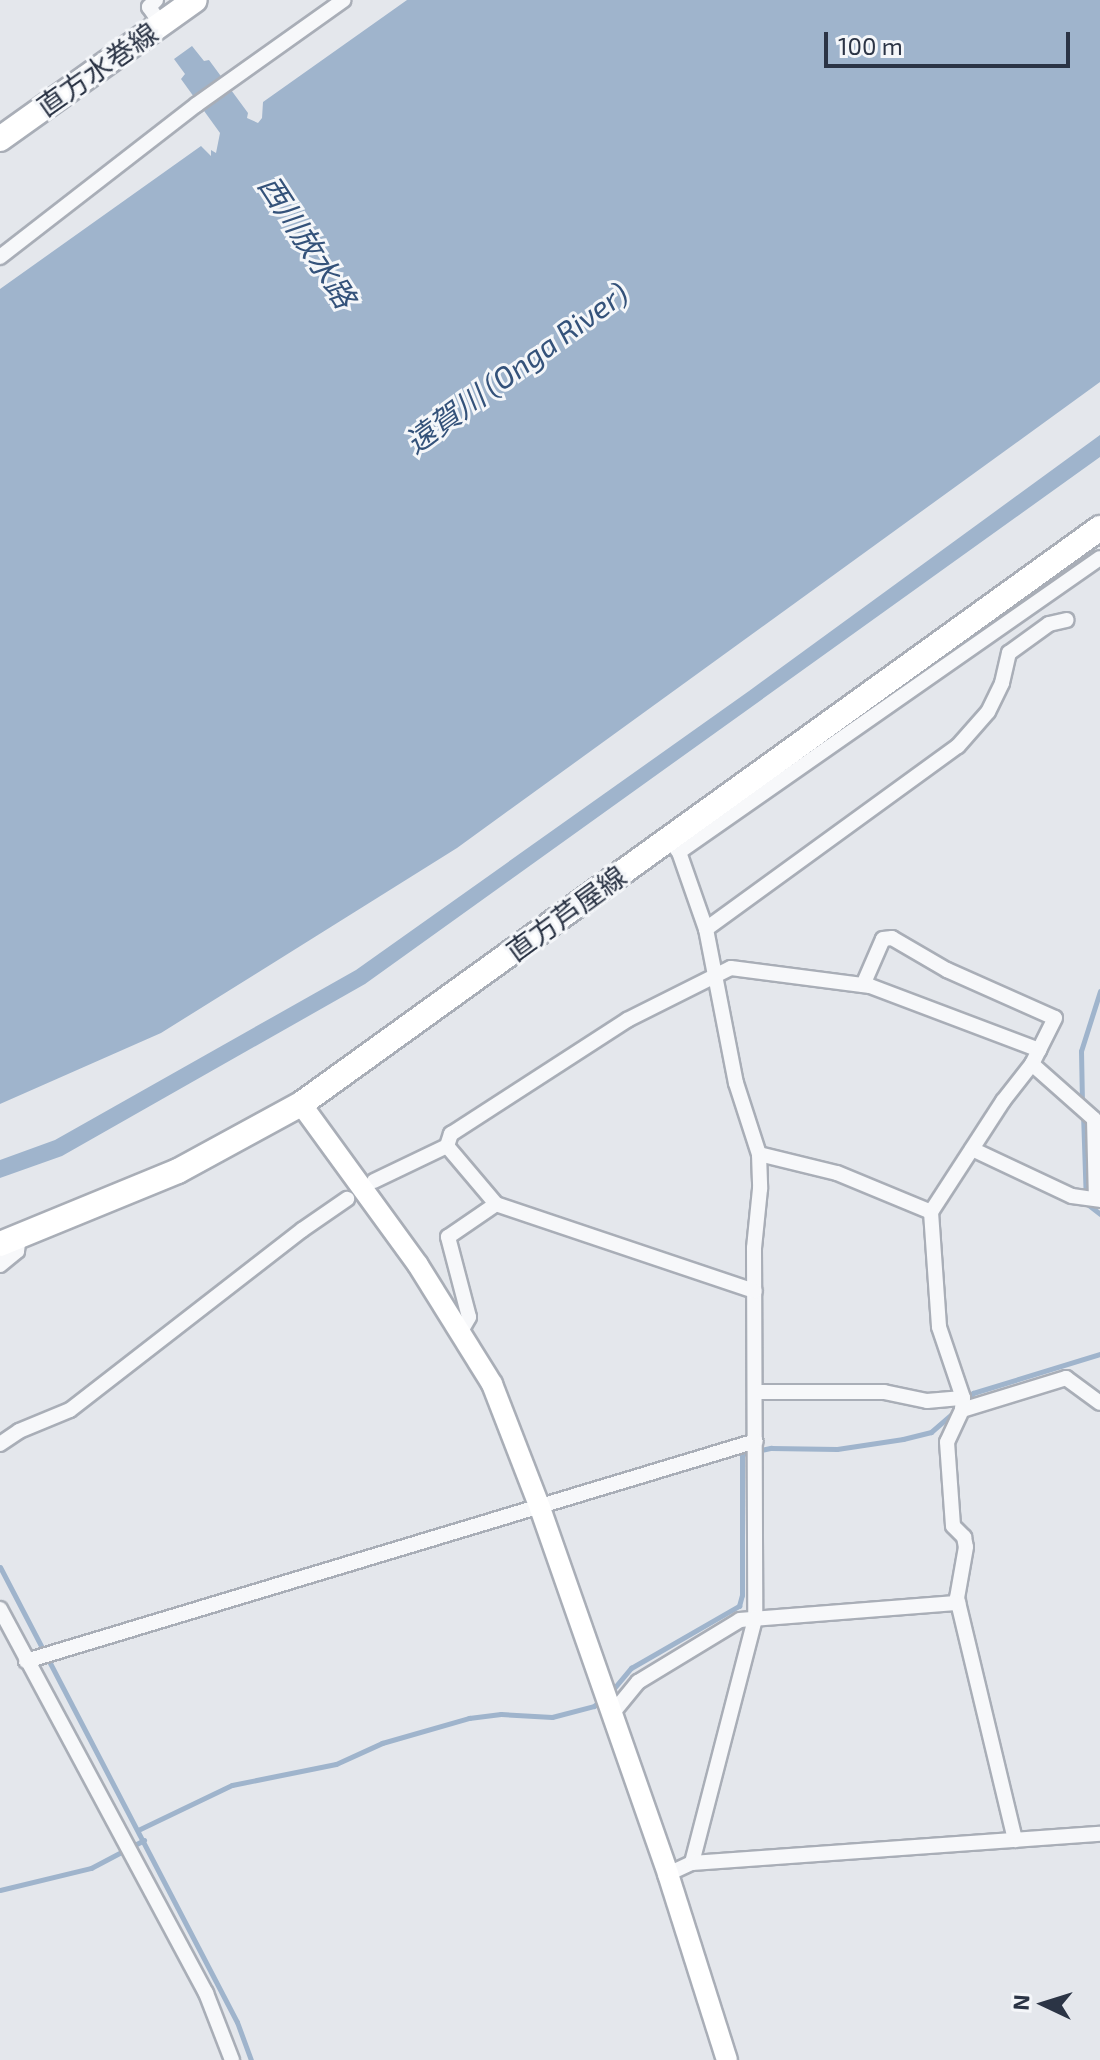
<!DOCTYPE html>
<meta charset="utf-8">
<style>
body{margin:0}
#map{position:relative;width:1100px;height:2060px;overflow:hidden;background:#e4e7ec;font-family:"Exo 2","Noto Sans JP",sans-serif}
div>[style]{position:absolute}
.water>*{inset:0;background:#9fb4cc}
.stream>*{height:5px;margin:-2.5px;padding:0 2.5px;transform-origin:2.5px;border-radius:2.5px;background:#9fb4cc}
.roads{filter:drop-shadow(2px 0 #a9aeb7) drop-shadow(-2px 0 #a9aeb7) drop-shadow(0 2px #a9aeb7) drop-shadow(0 -2px #a9aeb7)}
.street>*{height:14px;margin:-7px;padding:0 7px;transform-origin:7px;border-radius:7px;background:#f7f8fa}
.secondary>*{height:20px;margin:-10px;padding:0 10px;transform-origin:10px;border-radius:10px;background:#fff}
.primary>*{height:24px;margin:-12px;padding:0 12px;transform-origin:12px;border-radius:12px;background:#fff}
span{translate:-50% -50%;white-space:nowrap;text-align:center;line-height:1.15;-webkit-text-stroke:6px #f4f6f9;paint-order:stroke}
.street-label{font-size:28px;color:#2b3445}
.water-label{font-size:30px;color:#34527a;font-style:italic}
.north{position:absolute;left:1004px;top:1964px;width:80px;height:80px;-webkit-text-stroke:6px #f4f6f9;paint-order:stroke;rotate:274deg;font-size:22px;font-weight:700;line-height:32px;text-align:center;color:#2b3445}
.north::after{content:'';display:block;margin:auto;width:28px;height:36px;background:#2b3445;clip-path:polygon(50% 0,100% 100%,50% 72%,0 100%)}
.scale{position:absolute;left:824px;top:32px;width:246px;height:36px;box-sizing:border-box;border:4px solid #2b3445;border-top:0;padding-left:10px;font-size:24px;line-height:28px;white-space:nowrap;color:#2b3445;-webkit-text-stroke:6px #f4f6f9;paint-order:stroke}
</style>
<div id="map">
<div class="water">
<i style="clip-path:polygon(407px 0,1100px 0,1100px 382px,457px 848px,161px 1033px,0 1104px,0 289px,201px 146px,211px 156px,211px 150px,216px 153px,220px 133px,181px 79px,185px 74px,174px 59px,192px 46px,204px 61px,209px 60px,248px 113px,247px 118px,258px 123px,262px 118px,263px 102px)"></i>
<i style="clip-path:polygon(1100px 435px,1100px 457px,365px 984px,62px 1156px,0 1178px,0 1160px,55px 1140px,356px 970px,749px 691px)"></i>
</div>
<div class="stream">
<i style="left:1082px;top:1103px;width:52px;rotate:-91.1deg"></i>
<i style="left:1081px;top:1051px;width:63px;rotate:-72.4deg"></i>
<i style="left:1083px;top:1113px;width:90px;rotate:88.1deg"></i>
<i style="left:1086px;top:1203px;width:18px;rotate:38deg"></i>
<i style="left:966px;top:1400px;width:10px;rotate:-45deg"></i>
<i style="left:973px;top:1393px;width:133px;rotate:-17.1deg"></i>
<i style="left:0;top:1567px;width:513px;rotate:62.49deg"></i>
<i style="left:237px;top:2022px;width:40px;rotate:69.8deg"></i>
<i style="left:610px;top:1693px;width:33px;rotate:-50deg"></i>
<i style="left:631px;top:1668px;width:125px;rotate:-29.9deg"></i>
<i style="left:739px;top:1606px;width:11px;rotate:-75deg"></i>
<i style="left:742px;top:1595px;width:141px;rotate:-90deg"></i>
<i style="left:742px;top:1454px;width:30px;rotate:-12deg"></i>
<i style="left:771px;top:1448px;width:66px;rotate:0.9deg"></i>
<i style="left:837px;top:1449px;width:67px;rotate:-8.6deg"></i>
<i style="left:903px;top:1439px;width:29px;rotate:-14deg"></i>
<i style="left:931px;top:1432px;width:33px;rotate:-41deg"></i>
<i style="left:138px;top:1830px;width:104px;rotate:-25.6deg"></i>
<i style="left:232px;top:1785px;width:106px;rotate:-11.4deg"></i>
<i style="left:336px;top:1764px;width:51px;rotate:-24.5deg"></i>
<i style="left:382px;top:1743px;width:91px;rotate:-16deg"></i>
<i style="left:469px;top:1718px;width:32px;rotate:-7deg"></i>
<i style="left:501px;top:1714px;width:51px;rotate:3.4deg"></i>
<i style="left:552px;top:1717px;width:43px;rotate:-14.7deg"></i>
<i style="left:594px;top:1706px;width:11px;rotate:-41deg"></i>
<i style="left:0;top:1890px;width:94px;rotate:-13.6deg"></i>
<i style="left:91px;top:1868px;width:60px;rotate:-27.8deg"></i>
</div>
<div class="roads">
<div class="street">
<i style="left:156px;top:0;width:10px;rotate:135deg"></i>
<i style="left:149px;top:7px;width:21px;rotate:55deg"></i>
<i style="left:0;top:257px;width:248px;rotate:-37.8deg"></i>
<i style="left:196px;top:105px;width:181px;rotate:-35.4deg"></i>
<i style="left:668px;top:838px;width:18px;rotate:52deg"></i>
<i style="left:679px;top:852px;width:82px;rotate:70.7deg"></i>
<i style="left:706px;top:929px;width:157px;rotate:79deg"></i>
<i style="left:736px;top:1083px;width:75px;rotate:72.1deg"></i>
<i style="left:759px;top:1154px;width:35px;rotate:88deg"></i>
<i style="left:760px;top:1189px;width:59px;rotate:95.8deg"></i>
<i style="left:754px;top:1248px;width:371px;rotate:89.8deg"></i>
<i style="left:755px;top:1619px;width:252px;rotate:104.5deg"></i>
<i style="left:679px;top:852px;width:513px;rotate:-34.93deg"></i>
<i style="left:706px;top:929px;width:311px;rotate:-36deg"></i>
<i style="left:958px;top:746px;width:45px;rotate:-48.6deg"></i>
<i style="left:988px;top:712px;width:32px;rotate:-64deg"></i>
<i style="left:1002px;top:683px;width:31px;rotate:-77deg"></i>
<i style="left:1009px;top:653px;width:49px;rotate:-35.9deg"></i>
<i style="left:1049px;top:624px;width:18px;rotate:-13deg"></i>
<i style="left:863px;top:985px;width:50px;rotate:-66.5deg"></i>
<i style="left:883px;top:939px;width:9px;rotate:-6deg"></i>
<i style="left:892px;top:938px;width:64px;rotate:30.2deg"></i>
<i style="left:947px;top:970px;width:118px;rotate:24deg"></i>
<i style="left:1055px;top:1018px;width:51px;rotate:116.6deg"></i>
<i style="left:1032px;top:1064px;width:47px;rotate:128.1deg"></i>
<i style="left:1003px;top:1101px;width:132px;rotate:123deg"></i>
<i style="left:1032px;top:1064px;width:83px;rotate:41.6deg"></i>
<i style="left:1094px;top:1119px;width:80px;rotate:88.6deg"></i>
<i style="left:447px;top:1146px;width:76px;rotate:49.8deg"></i>
<i style="left:496px;top:1204px;width:273px;rotate:18.6deg"></i>
<i style="left:972px;top:1149px;width:110px;rotate:25.2deg"></i>
<i style="left:1072px;top:1196px;width:28px;rotate:8deg"></i>
<i style="left:759px;top:1154px;width:80px;rotate:13.7deg"></i>
<i style="left:837px;top:1173px;width:102px;rotate:22.5deg"></i>
<i style="left:931px;top:1212px;width:115px;rotate:86deg"></i>
<i style="left:939px;top:1327px;width:75px;rotate:71.3deg"></i>
<i style="left:963px;top:1398px;width:12px;rotate:95deg"></i>
<i style="left:962px;top:1410px;width:109px;rotate:-17.1deg"></i>
<i style="left:1066px;top:1378px;width:42px;rotate:36.3deg"></i>
<i style="left:374px;top:1181px;width:81px;rotate:-25.6deg"></i>
<i style="left:447px;top:1146px;width:13px;rotate:-72deg"></i>
<i style="left:451px;top:1134px;width:210px;rotate:-32.9deg"></i>
<i style="left:627px;top:1020px;width:116px;rotate:-26.6deg"></i>
<i style="left:731px;top:968px;width:140px;rotate:7.4deg"></i>
<i style="left:870px;top:986px;width:181px;rotate:20.7deg"></i>
<i style="left:0;top:1265px;width:22px;rotate:-39deg"></i>
<i style="left:17px;top:1251px;width:14px;rotate:-82deg"></i>
<i style="left:461px;top:1331px;width:16px;rotate:-60deg"></i>
<i style="left:469px;top:1317px;width:83px;rotate:-104.7deg"></i>
<i style="left:448px;top:1237px;width:58px;rotate:-34.5deg"></i>
<i style="left:756px;top:1392px;width:128px"></i>
<i style="left:884px;top:1392px;width:44px;rotate:11.8deg"></i>
<i style="left:927px;top:1401px;width:36px;rotate:-5deg"></i>
<i style="left:962px;top:1410px;width:35px;rotate:115deg"></i>
<i style="left:947px;top:1442px;width:84px;rotate:85.9deg"></i>
<i style="left:953px;top:1526px;width:16px;rotate:45deg"></i>
<i style="left:964px;top:1537px;width:10px;rotate:79deg"></i>
<i style="left:966px;top:1547px;width:52px;rotate:100deg"></i>
<i style="left:957px;top:1598px;width:249px;rotate:76.5deg"></i>
<i style="left:0;top:1444px;width:23px;rotate:-34deg"></i>
<i style="left:19px;top:1431px;width:55px;rotate:-22.4deg"></i>
<i style="left:70px;top:1410px;width:294px;rotate:-37.8deg"></i>
<i style="left:302px;top:1230px;width:55px;rotate:-34.6deg"></i>
<i style="left:0;top:1609px;width:436px;rotate:61.8deg"></i>
<i style="left:206px;top:1993px;width:72px;rotate:68.8deg"></i>
<i style="left:26px;top:1661px;width:762px;rotate:-16.77deg"></i>
<i style="left:611px;top:1715px;width:43px;rotate:-50.7deg"></i>
<i style="left:638px;top:1682px;width:119px;rotate:-31.3deg"></i>
<i style="left:740px;top:1620px;width:219px;rotate:-4.5deg"></i>
<i style="left:668px;top:1874px;width:26px;rotate:-25deg"></i>
<i style="left:692px;top:1863px;width:409px;rotate:-4.1deg"></i>
</div>
<div class="secondary">
<i style="left:301px;top:1104px;width:199px;rotate:54deg"></i>
<i style="left:418px;top:1265px;width:140px;rotate:58.1deg"></i>
<i style="left:492px;top:1384px;width:133px;rotate:68.8deg"></i>
<i style="left:540px;top:1508px;width:388px;rotate:70.7deg"></i>
<i style="left:668px;top:1874px;width:195px;rotate:72.4deg"></i>
</div>
<div class="primary">
<i style="left:0;top:139px;width:239px;rotate:-35.5deg"></i>
<i style="left:0;top:1244px;width:192px;rotate:-22.3deg"></i>
<i style="left:178px;top:1171px;width:140px;rotate:-28.6deg"></i>
<i style="left:301px;top:1104px;width:985px;rotate:-35.79deg"></i>
</div>
</div>
<div class="street-label">
<span style="left:97px;top:69px;rotate:-35deg">直方水巻線</span>
<span style="left:566px;top:913px;rotate:-36deg">直方芦屋線</span>
</div>
<div class="water-label">
<span style="left:308px;top:241px;rotate:57deg">西川放水路</span>
<span style="left:516px;top:367px;rotate:-36deg">遠賀川 (Onga River)</span>
</div>
<div class="north">N</div>
<div class="scale">100 m</div>
</div>
